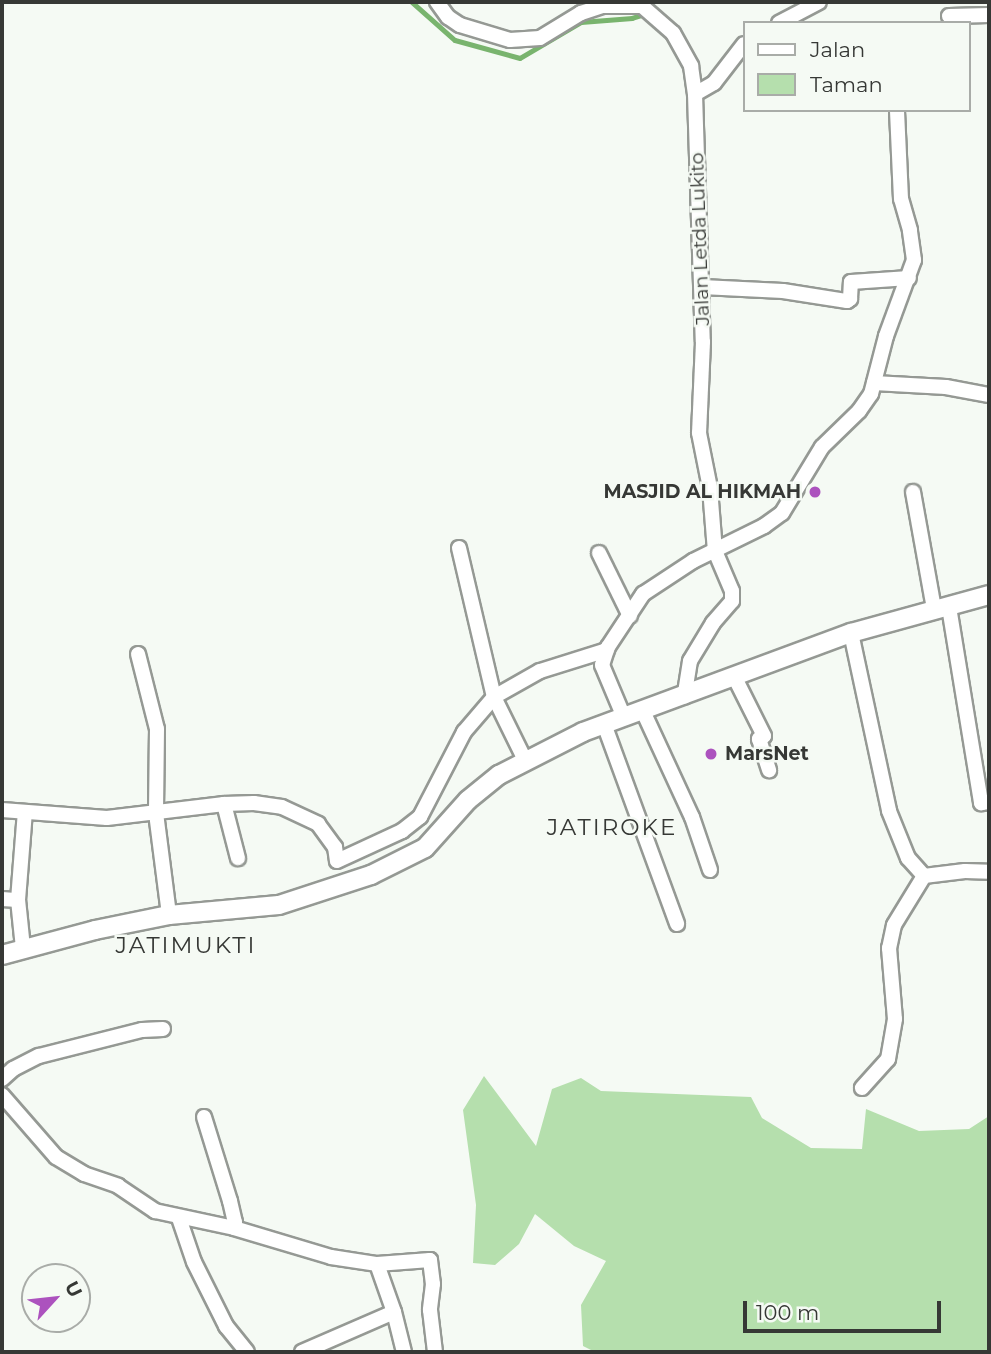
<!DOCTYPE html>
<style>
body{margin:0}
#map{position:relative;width:991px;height:1354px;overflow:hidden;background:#f5faf4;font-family:Montserrat,sans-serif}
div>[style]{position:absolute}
.green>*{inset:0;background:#b5dfad}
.stream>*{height:4.5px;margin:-2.25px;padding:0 2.25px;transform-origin:2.25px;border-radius:2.25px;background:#79b46e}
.roads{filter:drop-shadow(2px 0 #959994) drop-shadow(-2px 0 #959994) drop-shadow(0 2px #959994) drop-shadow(0 -2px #959994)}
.minor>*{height:14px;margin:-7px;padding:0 7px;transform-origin:7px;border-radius:7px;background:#fff}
.tertiary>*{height:18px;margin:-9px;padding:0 9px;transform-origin:9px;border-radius:9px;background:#fff}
.dots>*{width:19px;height:19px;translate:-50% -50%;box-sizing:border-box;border:4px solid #f5faf4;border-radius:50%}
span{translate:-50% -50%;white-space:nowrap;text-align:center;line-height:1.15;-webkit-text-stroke:5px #f5faf4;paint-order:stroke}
.street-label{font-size:19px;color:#363835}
.poi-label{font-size:19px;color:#363835;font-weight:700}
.right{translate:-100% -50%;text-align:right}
.left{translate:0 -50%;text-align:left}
.quarter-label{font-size:23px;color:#363835;letter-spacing:2px}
.frame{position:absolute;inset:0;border:4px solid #363835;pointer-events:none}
.legend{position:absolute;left:743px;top:21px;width:228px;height:91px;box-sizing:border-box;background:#f5faf4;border:2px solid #a9aca8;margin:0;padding:9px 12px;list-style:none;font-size:21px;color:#363835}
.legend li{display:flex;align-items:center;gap:14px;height:35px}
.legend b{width:35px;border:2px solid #a9aca8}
.north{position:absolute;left:21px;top:1263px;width:70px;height:70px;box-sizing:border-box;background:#f5faf4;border:2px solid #a9aca8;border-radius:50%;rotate:63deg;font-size:19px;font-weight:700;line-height:28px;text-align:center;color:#363835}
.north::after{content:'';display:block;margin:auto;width:24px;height:32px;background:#ac52be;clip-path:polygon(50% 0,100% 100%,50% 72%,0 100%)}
.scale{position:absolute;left:743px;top:1301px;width:198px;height:32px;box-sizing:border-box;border:4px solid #363835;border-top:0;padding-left:9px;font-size:21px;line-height:24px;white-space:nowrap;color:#363835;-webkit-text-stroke:5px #f5faf4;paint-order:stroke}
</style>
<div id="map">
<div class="green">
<i style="clip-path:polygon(484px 1076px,536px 1146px,552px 1089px,581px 1078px,601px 1091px,751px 1097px,762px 1118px,811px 1148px,862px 1149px,866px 1109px,919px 1131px,969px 1129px,989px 1116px,989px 1352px,595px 1352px,583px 1346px,581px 1305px,606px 1261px,574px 1246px,535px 1214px,519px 1244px,495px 1265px,473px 1263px,476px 1205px,463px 1110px)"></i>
</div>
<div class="stream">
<i style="left:412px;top:2px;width:57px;rotate:41.5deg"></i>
<i style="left:455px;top:40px;width:67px;rotate:15.5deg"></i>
<i style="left:520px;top:58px;width:71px;rotate:-30.5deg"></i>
<i style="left:581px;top:22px;width:51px;rotate:-4.5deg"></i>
<i style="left:632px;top:18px;width:9px;rotate:-18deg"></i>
<i style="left:641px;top:15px;width:17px;rotate:-50deg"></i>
</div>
<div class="roads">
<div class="minor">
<i style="left:437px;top:2px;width:19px;rotate:54deg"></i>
<i style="left:448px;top:17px;width:14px;rotate:34deg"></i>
<i style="left:460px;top:25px;width:52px;rotate:16.7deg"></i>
<i style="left:510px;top:40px;width:30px;rotate:-4deg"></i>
<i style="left:540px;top:38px;width:48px;rotate:-31.4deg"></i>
<i style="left:581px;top:13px;width:23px;rotate:-18deg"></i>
<i style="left:603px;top:6px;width:39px"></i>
<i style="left:642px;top:6px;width:41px;rotate:41.1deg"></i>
<i style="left:673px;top:33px;width:38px;rotate:61deg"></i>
<i style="left:691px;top:66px;width:28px;rotate:82deg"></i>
<i style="left:695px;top:94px;width:248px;rotate:88.2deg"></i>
<i style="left:703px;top:342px;width:91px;rotate:92.5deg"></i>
<i style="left:699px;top:433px;width:56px;rotate:78.7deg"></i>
<i style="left:710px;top:488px;width:63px;rotate:85.5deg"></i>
<i style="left:715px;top:551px;width:43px;rotate:67deg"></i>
<i style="left:732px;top:591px;width:10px;rotate:90deg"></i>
<i style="left:732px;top:601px;width:29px;rotate:131deg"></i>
<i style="left:713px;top:623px;width:44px;rotate:121.2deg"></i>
<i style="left:690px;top:661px;width:36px;rotate:99deg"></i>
<i style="left:949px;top:16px;width:40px;rotate:-1.4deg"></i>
<i style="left:779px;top:23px;width:45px;rotate:-27.7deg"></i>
<i style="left:695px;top:94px;width:22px;rotate:-30deg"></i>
<i style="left:714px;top:83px;width:49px;rotate:-52.4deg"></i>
<i style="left:702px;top:287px;width:81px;rotate:2.8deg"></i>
<i style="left:783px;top:291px;width:65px;rotate:8.9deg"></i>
<i style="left:847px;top:301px;width:4px;rotate:-34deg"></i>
<i style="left:850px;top:299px;width:17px;rotate:-87deg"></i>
<i style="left:851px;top:282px;width:58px;rotate:-3.9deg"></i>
<i style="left:874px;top:383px;width:72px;rotate:3.2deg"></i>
<i style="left:946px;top:387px;width:44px;rotate:10.5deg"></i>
<i style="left:913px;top:492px;width:119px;rotate:79.8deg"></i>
<i style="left:459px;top:548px;width:153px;rotate:76.8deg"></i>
<i style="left:494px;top:697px;width:70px;rotate:63.8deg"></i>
<i style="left:599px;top:553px;width:70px;rotate:63.8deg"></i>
<i style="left:949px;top:607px;width:199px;rotate:80.7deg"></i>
<i style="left:981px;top:803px;width:8px;rotate:-7deg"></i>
<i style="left:851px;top:633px;width:182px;rotate:77.9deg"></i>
<i style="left:889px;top:811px;width:51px;rotate:68deg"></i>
<i style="left:908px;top:858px;width:24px;rotate:48deg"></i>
<i style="left:924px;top:876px;width:57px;rotate:121.5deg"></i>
<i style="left:894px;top:925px;width:24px;rotate:102deg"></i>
<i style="left:889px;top:948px;width:71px;rotate:85.2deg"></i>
<i style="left:895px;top:1019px;width:41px;rotate:99.9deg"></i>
<i style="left:888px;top:1059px;width:39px;rotate:132deg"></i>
<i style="left:138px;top:654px;width:77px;rotate:75.8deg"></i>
<i style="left:157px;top:729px;width:84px;rotate:90.7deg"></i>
<i style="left:156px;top:813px;width:103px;rotate:82.7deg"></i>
<i style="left:734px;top:676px;width:67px;rotate:63.4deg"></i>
<i style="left:764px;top:736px;width:6px;rotate:149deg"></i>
<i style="left:759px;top:739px;width:33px;rotate:72deg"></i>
<i style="left:642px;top:709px;width:119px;rotate:65.2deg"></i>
<i style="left:692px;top:817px;width:56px;rotate:71.2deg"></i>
<i style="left:623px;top:715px;width:54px;rotate:-112.8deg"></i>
<i style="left:602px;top:665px;width:19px;rotate:-72deg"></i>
<i style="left:608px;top:647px;width:64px;rotate:-56.6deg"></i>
<i style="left:643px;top:594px;width:60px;rotate:-33.4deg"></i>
<i style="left:693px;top:561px;width:79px;rotate:-26.2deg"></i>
<i style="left:764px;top:526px;width:22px;rotate:-36deg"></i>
<i style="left:782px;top:513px;width:77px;rotate:-58.8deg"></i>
<i style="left:822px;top:447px;width:52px;rotate:-44.2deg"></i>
<i style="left:859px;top:411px;width:21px;rotate:-55deg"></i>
<i style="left:871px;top:394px;width:60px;rotate:-75.5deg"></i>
<i style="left:886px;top:336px;width:81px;rotate:-69.8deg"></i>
<i style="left:914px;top:260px;width:30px;rotate:-98deg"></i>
<i style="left:910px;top:230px;width:32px;rotate:-106deg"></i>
<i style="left:901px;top:199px;width:89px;rotate:-92.6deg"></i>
<i style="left:604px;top:724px;width:213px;rotate:69.9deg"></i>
<i style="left:224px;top:804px;width:56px;rotate:75.5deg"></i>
<i style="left:2px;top:810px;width:105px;rotate:4.4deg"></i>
<i style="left:107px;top:818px;width:118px;rotate:-6.8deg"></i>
<i style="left:224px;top:804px;width:30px;rotate:-2deg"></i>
<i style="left:254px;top:803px;width:28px;rotate:8deg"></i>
<i style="left:282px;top:807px;width:40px;rotate:25deg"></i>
<i style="left:318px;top:824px;width:29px;rotate:54deg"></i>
<i style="left:335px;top:847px;width:14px;rotate:82deg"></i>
<i style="left:337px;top:861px;width:72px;rotate:-24.8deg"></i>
<i style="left:402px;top:831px;width:23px;rotate:-38deg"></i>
<i style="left:420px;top:817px;width:96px;rotate:-62.6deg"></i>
<i style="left:464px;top:732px;width:46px;rotate:-49.4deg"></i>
<i style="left:494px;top:697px;width:53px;rotate:-29.5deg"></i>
<i style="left:540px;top:671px;width:70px;rotate:-17.4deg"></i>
<i style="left:924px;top:876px;width:41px;rotate:-7deg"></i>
<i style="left:965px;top:871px;width:24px;rotate:2deg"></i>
<i style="left:2px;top:899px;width:16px;rotate:4deg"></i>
<i style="left:23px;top:948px;width:48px;rotate:-95.9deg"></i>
<i style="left:18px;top:900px;width:88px;rotate:-85.5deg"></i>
<i style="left:2px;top:1079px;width:15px;rotate:-42deg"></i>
<i style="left:13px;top:1069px;width:29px;rotate:-27deg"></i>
<i style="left:39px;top:1056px;width:106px;rotate:-14.2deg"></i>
<i style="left:142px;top:1030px;width:21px;rotate:-3deg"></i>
<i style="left:2px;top:1095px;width:82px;rotate:48.9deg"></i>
<i style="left:56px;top:1157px;width:33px;rotate:31deg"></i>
<i style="left:84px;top:1174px;width:36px;rotate:19deg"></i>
<i style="left:118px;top:1186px;width:45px;rotate:34deg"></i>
<i style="left:155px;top:1211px;width:81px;rotate:12.1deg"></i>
<i style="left:234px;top:1228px;width:101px;rotate:16.6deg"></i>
<i style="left:331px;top:1257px;width:47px;rotate:8.7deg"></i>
<i style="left:377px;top:1264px;width:53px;rotate:-4.3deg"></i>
<i style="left:430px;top:1260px;width:24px;rotate:83deg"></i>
<i style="left:433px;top:1284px;width:26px;rotate:97deg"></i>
<i style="left:430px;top:1310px;width:42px;rotate:83.2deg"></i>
<i style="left:204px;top:1117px;width:88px;rotate:72.8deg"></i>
<i style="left:230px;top:1201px;width:22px;rotate:77deg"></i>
<i style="left:235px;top:1222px;width:6px;rotate:99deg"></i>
<i style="left:179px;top:1218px;width:46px;rotate:71.2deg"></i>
<i style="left:194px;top:1262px;width:72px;rotate:63.4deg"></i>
<i style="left:226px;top:1326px;width:33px;rotate:51deg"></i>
<i style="left:377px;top:1264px;width:51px;rotate:70.5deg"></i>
<i style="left:394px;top:1312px;width:41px;rotate:76deg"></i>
<i style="left:302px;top:1352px;width:100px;rotate:-23.5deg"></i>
</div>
<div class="tertiary">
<i style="left:2px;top:955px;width:96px;rotate:-15deg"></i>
<i style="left:95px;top:930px;width:76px;rotate:-11.5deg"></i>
<i style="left:169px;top:915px;width:110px;rotate:-5.2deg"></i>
<i style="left:279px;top:905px;width:97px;rotate:-18.1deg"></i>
<i style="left:371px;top:875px;width:60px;rotate:-26.6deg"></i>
<i style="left:425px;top:848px;width:64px;rotate:-48.1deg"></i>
<i style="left:468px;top:800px;width:40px;rotate:-39deg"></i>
<i style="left:499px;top:775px;width:94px;rotate:-27.1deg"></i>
<i style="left:583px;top:732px;width:286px;rotate:-20.3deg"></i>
<i style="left:851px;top:633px;width:143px;rotate:-15.4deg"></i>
</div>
</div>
<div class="dots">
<i style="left:815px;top:492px;background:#ac52be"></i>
<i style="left:711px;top:754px;background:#ac52be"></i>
</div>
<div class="street-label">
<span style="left:700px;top:239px;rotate:-92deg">Jalan Letda Lukito</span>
</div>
<div class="poi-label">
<span class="right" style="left:801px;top:492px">MASJID AL HIKMAH</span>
<span class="left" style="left:725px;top:754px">MarsNet</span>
</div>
<div class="quarter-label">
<span style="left:612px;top:827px">JATIROKE</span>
<span style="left:186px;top:945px">JATIMUKTI</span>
</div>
<div class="frame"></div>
<ul class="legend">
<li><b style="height:9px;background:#fff"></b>Jalan</li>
<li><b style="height:19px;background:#b5dfad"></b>Taman</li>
</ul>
<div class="north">U</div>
<div class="scale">100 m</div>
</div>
